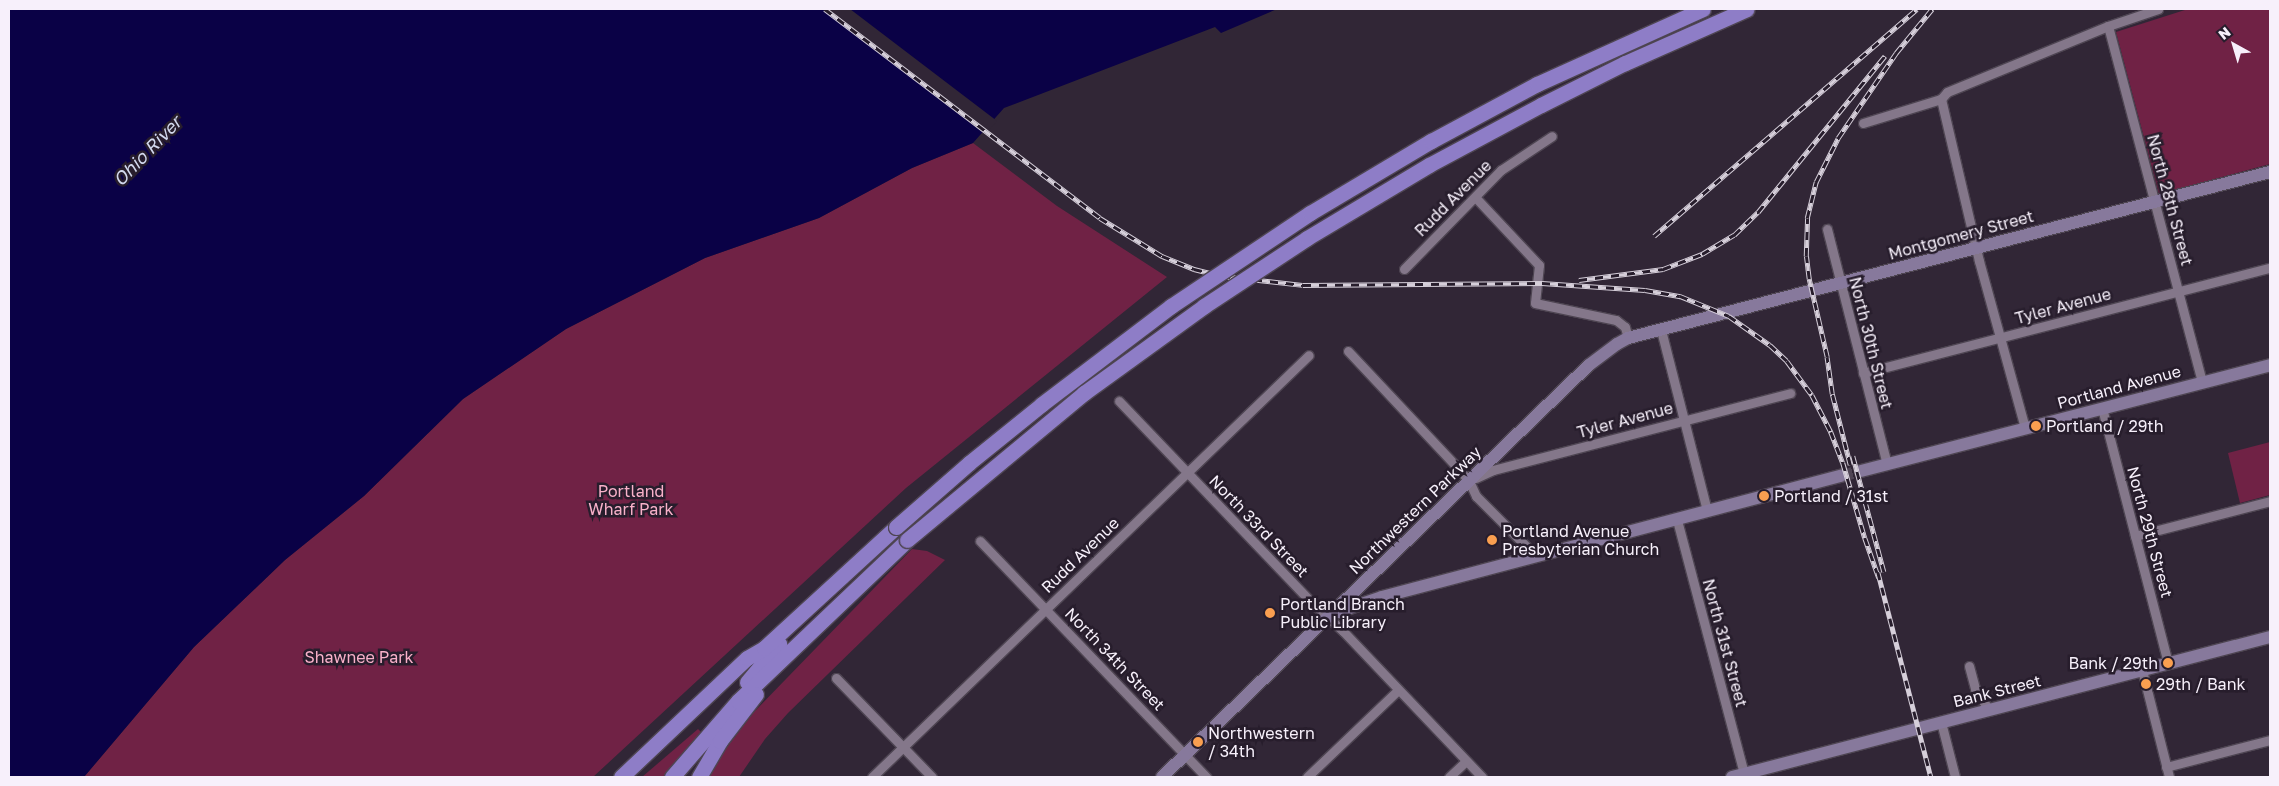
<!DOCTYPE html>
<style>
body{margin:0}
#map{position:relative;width:2279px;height:786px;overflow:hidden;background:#312636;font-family:"Golos Text",sans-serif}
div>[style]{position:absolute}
.green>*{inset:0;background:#702245}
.water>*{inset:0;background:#0a0146}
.pier>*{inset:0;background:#312636}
.secondary-tunnel>*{height:12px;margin-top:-6px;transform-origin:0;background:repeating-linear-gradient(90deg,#4f4454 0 12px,transparent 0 18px)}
.roads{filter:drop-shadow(1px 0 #4e4552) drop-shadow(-1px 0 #4e4552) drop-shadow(0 1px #4e4552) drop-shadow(0 -1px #4e4552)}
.street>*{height:9px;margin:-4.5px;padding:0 4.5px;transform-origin:4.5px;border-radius:4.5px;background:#84778a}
.secondary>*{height:12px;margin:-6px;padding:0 6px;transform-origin:6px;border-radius:6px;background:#87799c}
.highway>*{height:15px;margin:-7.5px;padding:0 7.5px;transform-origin:7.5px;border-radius:7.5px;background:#8e7dc7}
.rail>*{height:4.5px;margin-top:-2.25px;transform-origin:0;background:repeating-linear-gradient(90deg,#271d2c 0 8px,#d6cfda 0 16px);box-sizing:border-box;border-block:1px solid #d6cfda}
.bridges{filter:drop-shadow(1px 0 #4e4552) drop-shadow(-1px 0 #4e4552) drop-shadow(0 1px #4e4552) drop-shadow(0 -1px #4e4552)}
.highway-bridge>*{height:15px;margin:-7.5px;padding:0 7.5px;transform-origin:7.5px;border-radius:7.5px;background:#8e7dc7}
.dots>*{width:14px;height:14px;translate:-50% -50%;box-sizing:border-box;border:2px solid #271d2c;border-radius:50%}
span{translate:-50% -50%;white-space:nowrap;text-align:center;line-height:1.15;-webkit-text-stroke:5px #271d2c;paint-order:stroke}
.street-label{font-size:16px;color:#f7f0fb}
.poi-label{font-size:16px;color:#f7f0fb}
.left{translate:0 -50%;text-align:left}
.right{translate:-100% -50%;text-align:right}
.park-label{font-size:16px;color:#f9b1ca}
.water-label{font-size:18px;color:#d2d8ed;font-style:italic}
.frame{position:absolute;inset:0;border:10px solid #f7f0fb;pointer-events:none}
.north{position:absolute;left:2209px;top:20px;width:50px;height:50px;-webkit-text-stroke:4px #271d2c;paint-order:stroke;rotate:321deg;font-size:14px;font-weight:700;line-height:20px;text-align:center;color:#f7f0fb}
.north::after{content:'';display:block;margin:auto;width:18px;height:22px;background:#f7f0fb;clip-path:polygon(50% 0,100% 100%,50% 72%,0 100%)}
</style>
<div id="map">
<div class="green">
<i style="clip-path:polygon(2188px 9px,2270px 9px,2270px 164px,2159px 194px,2116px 32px)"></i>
<i style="clip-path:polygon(973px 143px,1057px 206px,1167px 277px,906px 488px,593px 777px,84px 777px,194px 647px,285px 560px,364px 496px,463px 399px,566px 329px,705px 258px,819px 218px,912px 168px)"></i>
<i style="clip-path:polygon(2270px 442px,2270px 495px,2240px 503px,2228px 453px)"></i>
<i style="clip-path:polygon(912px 549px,927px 551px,945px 560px,788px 713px,765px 739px,739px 777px,704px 777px,754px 712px)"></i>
<i style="clip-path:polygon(698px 729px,701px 732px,665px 777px,642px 777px)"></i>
</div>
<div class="water">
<i style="clip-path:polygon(9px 9px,1277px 9px,1221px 33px,1215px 27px,1004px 108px,973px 143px,912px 168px,819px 218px,705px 258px,566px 329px,463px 399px,364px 496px,285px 560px,194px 647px,84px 777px,9px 777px)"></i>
</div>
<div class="pier">
<i style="clip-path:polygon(822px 9px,850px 9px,997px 121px,985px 134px)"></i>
</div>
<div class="secondary-tunnel">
<i style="left:1841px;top:476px;width:21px;rotate:-14deg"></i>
</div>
<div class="roads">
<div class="street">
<i style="left:2108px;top:26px;width:368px;rotate:75.2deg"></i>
<i style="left:1941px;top:99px;width:166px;rotate:76.8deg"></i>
<i style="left:1979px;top:261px;width:173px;rotate:74.6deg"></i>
<i style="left:1863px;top:123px;width:82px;rotate:-17.1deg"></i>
<i style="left:1941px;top:99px;width:9px;rotate:-49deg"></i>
<i style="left:1947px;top:92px;width:174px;rotate:-22.3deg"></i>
<i style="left:2108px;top:26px;width:53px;rotate:-18.8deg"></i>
<i style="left:1476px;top:198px;width:92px;rotate:46.8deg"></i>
<i style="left:1539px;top:265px;width:38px;rotate:96deg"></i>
<i style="left:1535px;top:303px;width:83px;rotate:11.9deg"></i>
<i style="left:1616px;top:320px;width:11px;rotate:38deg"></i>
<i style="left:1625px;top:327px;width:11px;rotate:75deg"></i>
<i style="left:1827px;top:229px;width:243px;rotate:75.7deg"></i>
<i style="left:1404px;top:269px;width:139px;rotate:-45.6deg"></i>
<i style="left:1501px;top:170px;width:61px;rotate:-33.7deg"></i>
<i style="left:1661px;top:330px;width:187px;rotate:75.7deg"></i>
<i style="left:1348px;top:351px;width:158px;rotate:46.8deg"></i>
<i style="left:1456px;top:466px;width:20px;rotate:49deg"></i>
<i style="left:1469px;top:481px;width:17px;rotate:65deg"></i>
<i style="left:1476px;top:496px;width:85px;rotate:45deg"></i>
<i style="left:1863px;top:373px;width:420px;rotate:-14.5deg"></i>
<i style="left:1119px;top:401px;width:279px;rotate:46.3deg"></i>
<i style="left:1312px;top:603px;width:42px;rotate:42.1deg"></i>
<i style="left:1343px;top:631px;width:202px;rotate:46.4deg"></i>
<i style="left:2102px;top:408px;width:263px;rotate:75.5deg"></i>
<i style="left:1476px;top:478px;width:19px;rotate:-25deg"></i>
<i style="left:1493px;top:470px;width:307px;rotate:-14.5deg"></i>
<i style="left:1677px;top:520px;width:263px;rotate:75.2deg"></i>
<i style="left:2135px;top:536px;width:139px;rotate:-14.5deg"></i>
<i style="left:980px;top:541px;width:327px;rotate:46.2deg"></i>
<i style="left:1969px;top:666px;width:24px;rotate:75deg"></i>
<i style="left:1975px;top:689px;width:25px;rotate:56deg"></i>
<i style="left:2142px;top:670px;width:110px;rotate:75.8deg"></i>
<i style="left:836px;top:678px;width:138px;rotate:45.9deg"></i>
<i style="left:1941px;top:722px;width:57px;rotate:75.7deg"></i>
<i style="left:2166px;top:767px;width:107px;rotate:-14.6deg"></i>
<i style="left:872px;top:777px;width:607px;rotate:-44deg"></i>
<i style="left:1307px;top:777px;width:126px;rotate:-43.7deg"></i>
<i style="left:1449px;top:777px;width:23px;rotate:-43deg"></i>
</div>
<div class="secondary">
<i style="left:1861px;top:471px;width:423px;rotate:-14.5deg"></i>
<i style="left:1338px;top:612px;width:46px;rotate:-18.8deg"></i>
<i style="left:1382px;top:597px;width:475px;rotate:-14.8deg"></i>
<i style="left:1162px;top:777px;width:593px;rotate:-43.98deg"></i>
<i style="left:1589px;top:365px;width:35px;rotate:-37deg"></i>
<i style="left:1617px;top:344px;width:13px;rotate:-29deg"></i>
<i style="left:1628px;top:338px;width:663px;rotate:-14.5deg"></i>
<i style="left:1732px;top:777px;width:556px;rotate:-14.59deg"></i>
</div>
<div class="highway">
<i style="left:747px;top:682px;width:50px;rotate:-49.9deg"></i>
<i style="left:621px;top:777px;width:173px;rotate:-43.4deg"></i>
<i style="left:747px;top:658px;width:20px;rotate:-30deg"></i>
<i style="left:764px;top:648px;width:179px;rotate:-42.5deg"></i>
<i style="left:672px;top:777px;width:101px;rotate:-49deg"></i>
<i style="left:738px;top:701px;width:233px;rotate:-43.6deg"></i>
<i style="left:699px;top:777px;width:42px;rotate:-59.7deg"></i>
<i style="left:720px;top:741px;width:59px;rotate:-52.5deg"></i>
</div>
</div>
<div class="rail">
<i style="left:825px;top:9px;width:345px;rotate:37.2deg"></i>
<i style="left:1100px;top:218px;width:73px;rotate:31.5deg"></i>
<i style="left:1162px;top:256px;width:35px;rotate:22deg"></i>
<i style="left:1194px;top:269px;width:29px;rotate:14deg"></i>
<i style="left:1222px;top:276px;width:81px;rotate:6.3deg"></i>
<i style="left:1303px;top:285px;width:239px;rotate:-0.5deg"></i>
<i style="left:1542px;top:283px;width:103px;rotate:3.9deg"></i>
<i style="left:1645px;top:290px;width:36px;rotate:10deg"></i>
<i style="left:1680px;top:296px;width:53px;rotate:22.2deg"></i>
<i style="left:1729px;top:316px;width:50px;rotate:35.3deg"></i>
<i style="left:1770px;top:345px;width:23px;rotate:43deg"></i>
<i style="left:1787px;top:361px;width:42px;rotate:53.7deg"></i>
<i style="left:1812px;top:395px;width:42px;rotate:62.8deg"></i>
<i style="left:1831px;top:432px;width:33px;rotate:69deg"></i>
<i style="left:1843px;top:463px;width:78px;rotate:73.7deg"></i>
<i style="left:1865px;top:538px;width:42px;rotate:70.7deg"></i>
<i style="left:1654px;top:236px;width:347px;rotate:-40.8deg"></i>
<i style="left:1579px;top:280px;width:85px;rotate:-7.5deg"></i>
<i style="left:1663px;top:269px;width:42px;rotate:-21deg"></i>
<i style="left:1702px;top:254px;width:37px;rotate:-31deg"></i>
<i style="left:1734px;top:235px;width:33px;rotate:-44deg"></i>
<i style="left:1758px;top:212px;width:201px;rotate:-50.9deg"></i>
<i style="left:1853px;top:456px;width:120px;rotate:75deg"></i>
<i style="left:1850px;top:465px;width:73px;rotate:-104.2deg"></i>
<i style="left:1832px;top:394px;width:37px;rotate:-98deg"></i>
<i style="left:1827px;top:357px;width:80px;rotate:-103deg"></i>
<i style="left:1809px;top:279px;width:23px;rotate:-97deg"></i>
<i style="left:1806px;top:256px;width:38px;rotate:-88deg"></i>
<i style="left:1807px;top:218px;width:37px;rotate:-76deg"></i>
<i style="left:1816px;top:182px;width:49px;rotate:-63.4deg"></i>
<i style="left:1838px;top:138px;width:103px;rotate:-55.7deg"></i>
<i style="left:1896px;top:53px;width:57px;rotate:-50.7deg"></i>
<i style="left:1878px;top:572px;width:212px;rotate:75.5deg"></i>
</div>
<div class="bridges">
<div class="highway-bridge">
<i style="left:896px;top:527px;width:97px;rotate:-41.2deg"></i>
<i style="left:969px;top:463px;width:94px;rotate:-38.9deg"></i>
<i style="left:1042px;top:404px;width:162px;rotate:-37.2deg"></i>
<i style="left:1171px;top:306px;width:167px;rotate:-33.8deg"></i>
<i style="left:1310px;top:213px;width:141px;rotate:-30.8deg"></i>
<i style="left:1431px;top:141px;width:120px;rotate:-28.3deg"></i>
<i style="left:1537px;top:84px;width:182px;rotate:-24.3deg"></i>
<i style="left:907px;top:540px;width:230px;rotate:-39.7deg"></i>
<i style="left:1084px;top:393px;width:148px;rotate:-35.9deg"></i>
<i style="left:1204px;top:306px;width:123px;rotate:-33.4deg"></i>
<i style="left:1307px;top:238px;width:142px;rotate:-30.9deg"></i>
<i style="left:1429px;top:165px;width:127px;rotate:-28.2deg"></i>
<i style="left:1541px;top:105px;width:94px;rotate:-26.6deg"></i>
<i style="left:1625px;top:63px;width:133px;rotate:-23.9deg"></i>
</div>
</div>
<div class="dots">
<i style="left:2036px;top:426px;background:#fa9f50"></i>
<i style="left:1764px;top:496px;background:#fa9f50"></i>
<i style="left:1492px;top:540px;background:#fa9f50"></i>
<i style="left:1270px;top:613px;background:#fa9f50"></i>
<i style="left:2168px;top:663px;background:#fa9f50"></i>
<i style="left:2146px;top:684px;background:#fa9f50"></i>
<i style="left:1198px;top:742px;background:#fa9f50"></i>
</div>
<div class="street-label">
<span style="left:1453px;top:198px;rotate:-45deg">Rudd Avenue</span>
<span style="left:2170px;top:200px;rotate:75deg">North 28th Street</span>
<span style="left:1961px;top:235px;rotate:-15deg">Montgomery Street</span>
<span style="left:2063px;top:306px;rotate:-15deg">Tyler Avenue</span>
<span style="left:1871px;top:343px;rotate:76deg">North 30th Street</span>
<span style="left:2119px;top:387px;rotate:-15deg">Portland Avenue</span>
<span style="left:1625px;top:420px;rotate:-15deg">Tyler Avenue</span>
<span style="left:1415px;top:510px;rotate:-44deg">Northwestern Parkway</span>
<span style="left:1259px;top:526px;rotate:46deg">North 33rd Street</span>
<span style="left:2150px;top:532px;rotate:75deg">North 29th Street</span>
<span style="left:1080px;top:555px;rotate:-44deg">Rudd Avenue</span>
<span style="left:1725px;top:643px;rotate:75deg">North 31st Street</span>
<span style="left:1115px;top:659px;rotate:46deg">North 34th Street</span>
<span style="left:1997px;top:691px;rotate:-14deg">Bank Street</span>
</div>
<div class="poi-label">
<span class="left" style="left:2046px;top:426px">Portland / 29th</span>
<span class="left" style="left:1774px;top:496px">Portland / 31st</span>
<span class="left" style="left:1502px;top:540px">Portland Avenue<br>Presbyterian Church</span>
<span class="left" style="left:1280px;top:613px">Portland Branch<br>Public Library</span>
<span class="right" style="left:2158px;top:663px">Bank / 29th</span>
<span class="left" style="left:2156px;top:684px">29th / Bank</span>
<span class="left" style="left:1208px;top:742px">Northwestern<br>/ 34th</span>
</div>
<div class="park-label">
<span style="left:631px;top:500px">Portland<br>Wharf Park</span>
<span style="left:359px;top:657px">Shawnee Park</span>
</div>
<div class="water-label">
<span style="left:147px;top:151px;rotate:-46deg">Ohio River</span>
</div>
<div class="frame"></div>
<div class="north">N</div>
</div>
